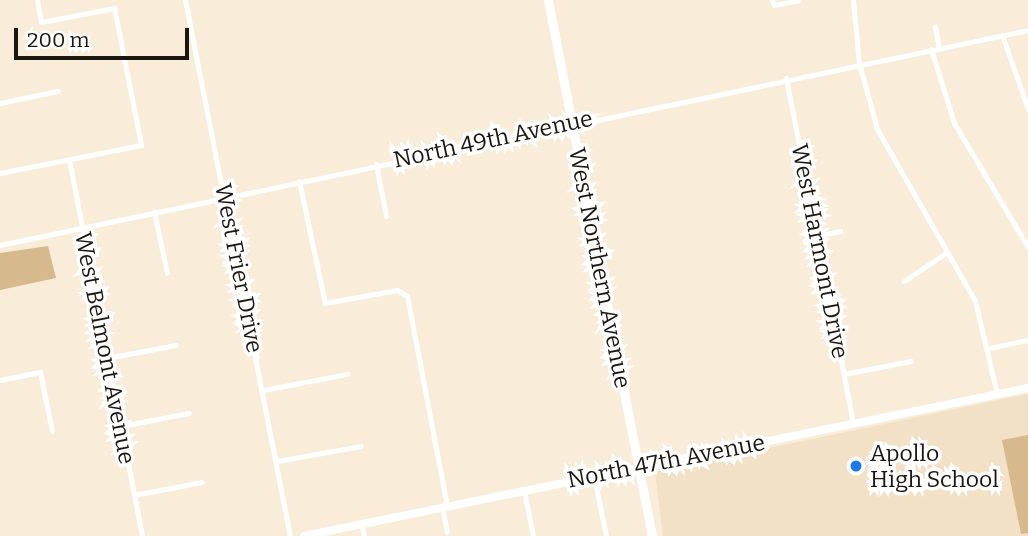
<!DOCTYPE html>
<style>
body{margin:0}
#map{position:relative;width:1028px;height:536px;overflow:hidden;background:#f9ecd9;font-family:Bitter,serif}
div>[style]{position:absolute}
.built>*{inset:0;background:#f2e0c7}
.green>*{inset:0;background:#d7b98e}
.street>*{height:5px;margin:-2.5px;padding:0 2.5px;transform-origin:2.5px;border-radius:2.5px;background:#fff}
.secondary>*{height:8px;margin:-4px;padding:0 4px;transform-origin:4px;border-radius:4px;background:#fff}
.primary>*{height:9px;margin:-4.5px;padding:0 4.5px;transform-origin:4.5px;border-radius:4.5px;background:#fff}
.dots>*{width:19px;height:19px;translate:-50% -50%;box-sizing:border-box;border:4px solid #fff;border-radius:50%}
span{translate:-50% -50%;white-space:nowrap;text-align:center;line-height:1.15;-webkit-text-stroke:7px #fff;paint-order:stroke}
.street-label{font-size:23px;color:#1b1610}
.poi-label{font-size:23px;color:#1b1610}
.left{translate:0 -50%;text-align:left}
.scale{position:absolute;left:14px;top:28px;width:175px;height:32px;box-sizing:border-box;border:4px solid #1b1610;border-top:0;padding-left:9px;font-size:21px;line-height:24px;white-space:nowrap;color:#1b1610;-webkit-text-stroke:5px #fff;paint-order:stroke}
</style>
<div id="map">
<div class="built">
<i style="clip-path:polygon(1028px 394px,1028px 536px,663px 536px,655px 472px)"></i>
</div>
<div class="green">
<i style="clip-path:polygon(48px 246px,56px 278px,0 290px,0 253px)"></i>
<i style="clip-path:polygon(1028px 435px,1028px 533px,1021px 534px,1002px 440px)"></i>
</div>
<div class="street">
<i style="left:185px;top:0;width:546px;rotate:78.92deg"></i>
<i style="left:772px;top:0;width:5px;rotate:68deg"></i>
<i style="left:774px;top:5px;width:25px;rotate:-11deg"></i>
<i style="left:853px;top:0;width:63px;rotate:84.6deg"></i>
<i style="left:859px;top:63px;width:68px;rotate:74.7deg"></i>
<i style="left:877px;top:129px;width:198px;rotate:60.3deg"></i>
<i style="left:975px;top:301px;width:96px;rotate:76.7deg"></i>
<i style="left:935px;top:27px;width:21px;rotate:79deg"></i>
<i style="left:1002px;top:35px;width:78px;rotate:70.6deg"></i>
<i style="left:931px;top:49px;width:77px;rotate:72.7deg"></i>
<i style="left:954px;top:123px;width:144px;rotate:59.2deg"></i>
<i style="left:786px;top:78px;width:351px;rotate:79deg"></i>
<i style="left:0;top:103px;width:59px;rotate:-11.7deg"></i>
<i style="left:69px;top:160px;width:383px;rotate:79deg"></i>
<i style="left:376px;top:164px;width:53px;rotate:79.1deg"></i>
<i style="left:0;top:173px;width:144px;rotate:-11.2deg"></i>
<i style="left:141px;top:145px;width:140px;rotate:-101.1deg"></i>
<i style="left:114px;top:8px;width:74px;rotate:169.1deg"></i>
<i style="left:41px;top:22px;width:22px;rotate:-100deg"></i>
<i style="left:299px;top:181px;width:125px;rotate:78deg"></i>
<i style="left:325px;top:303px;width:73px;rotate:-10.2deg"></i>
<i style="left:397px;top:290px;width:12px;rotate:31deg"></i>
<i style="left:407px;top:296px;width:214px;rotate:79.2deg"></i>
<i style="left:154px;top:212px;width:62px;rotate:78deg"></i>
<i style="left:817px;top:236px;width:24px;rotate:-12deg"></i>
<i style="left:0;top:245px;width:1050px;rotate:-11.81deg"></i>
<i style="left:904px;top:281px;width:50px;rotate:-33.7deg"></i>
<i style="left:989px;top:348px;width:40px;rotate:-12deg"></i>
<i style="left:107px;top:358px;width:70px;rotate:-10.7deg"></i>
<i style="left:844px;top:374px;width:68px;rotate:-11deg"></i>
<i style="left:0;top:380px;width:41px;rotate:-11.3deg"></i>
<i style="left:40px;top:372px;width:60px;rotate:78.5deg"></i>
<i style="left:263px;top:390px;width:86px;rotate:-10.8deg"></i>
<i style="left:121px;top:426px;width:69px;rotate:-10.8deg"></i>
<i style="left:277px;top:461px;width:85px;rotate:-10.1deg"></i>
<i style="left:594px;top:476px;width:61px;rotate:78.7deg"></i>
<i style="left:524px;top:491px;width:46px;rotate:78.7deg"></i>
<i style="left:134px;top:495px;width:69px;rotate:-10.8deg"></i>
<i style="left:442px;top:507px;width:25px;rotate:79deg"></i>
<i style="left:361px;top:524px;width:12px;rotate:76deg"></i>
</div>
<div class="secondary">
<i style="left:304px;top:536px;width:739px;rotate:-11.55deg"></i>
</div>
<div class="primary">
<i style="left:548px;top:0;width:546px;rotate:79.02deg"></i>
</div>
<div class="dots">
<i style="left:856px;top:466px;background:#1e7ae3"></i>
</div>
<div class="street-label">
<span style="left:493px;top:139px;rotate:-12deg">North 49th Avenue</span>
<span style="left:820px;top:251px;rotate:79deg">West Harmont Drive</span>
<span style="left:239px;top:268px;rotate:79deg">West Frier Drive</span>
<span style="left:600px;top:268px;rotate:79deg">West Northern Avenue</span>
<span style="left:105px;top:348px;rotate:79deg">West Belmont Avenue</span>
<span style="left:666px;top:461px;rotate:-11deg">North 47th Avenue</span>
</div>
<div class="poi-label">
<span class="left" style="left:870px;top:466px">Apollo<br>High School</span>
</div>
<div class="scale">200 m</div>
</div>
